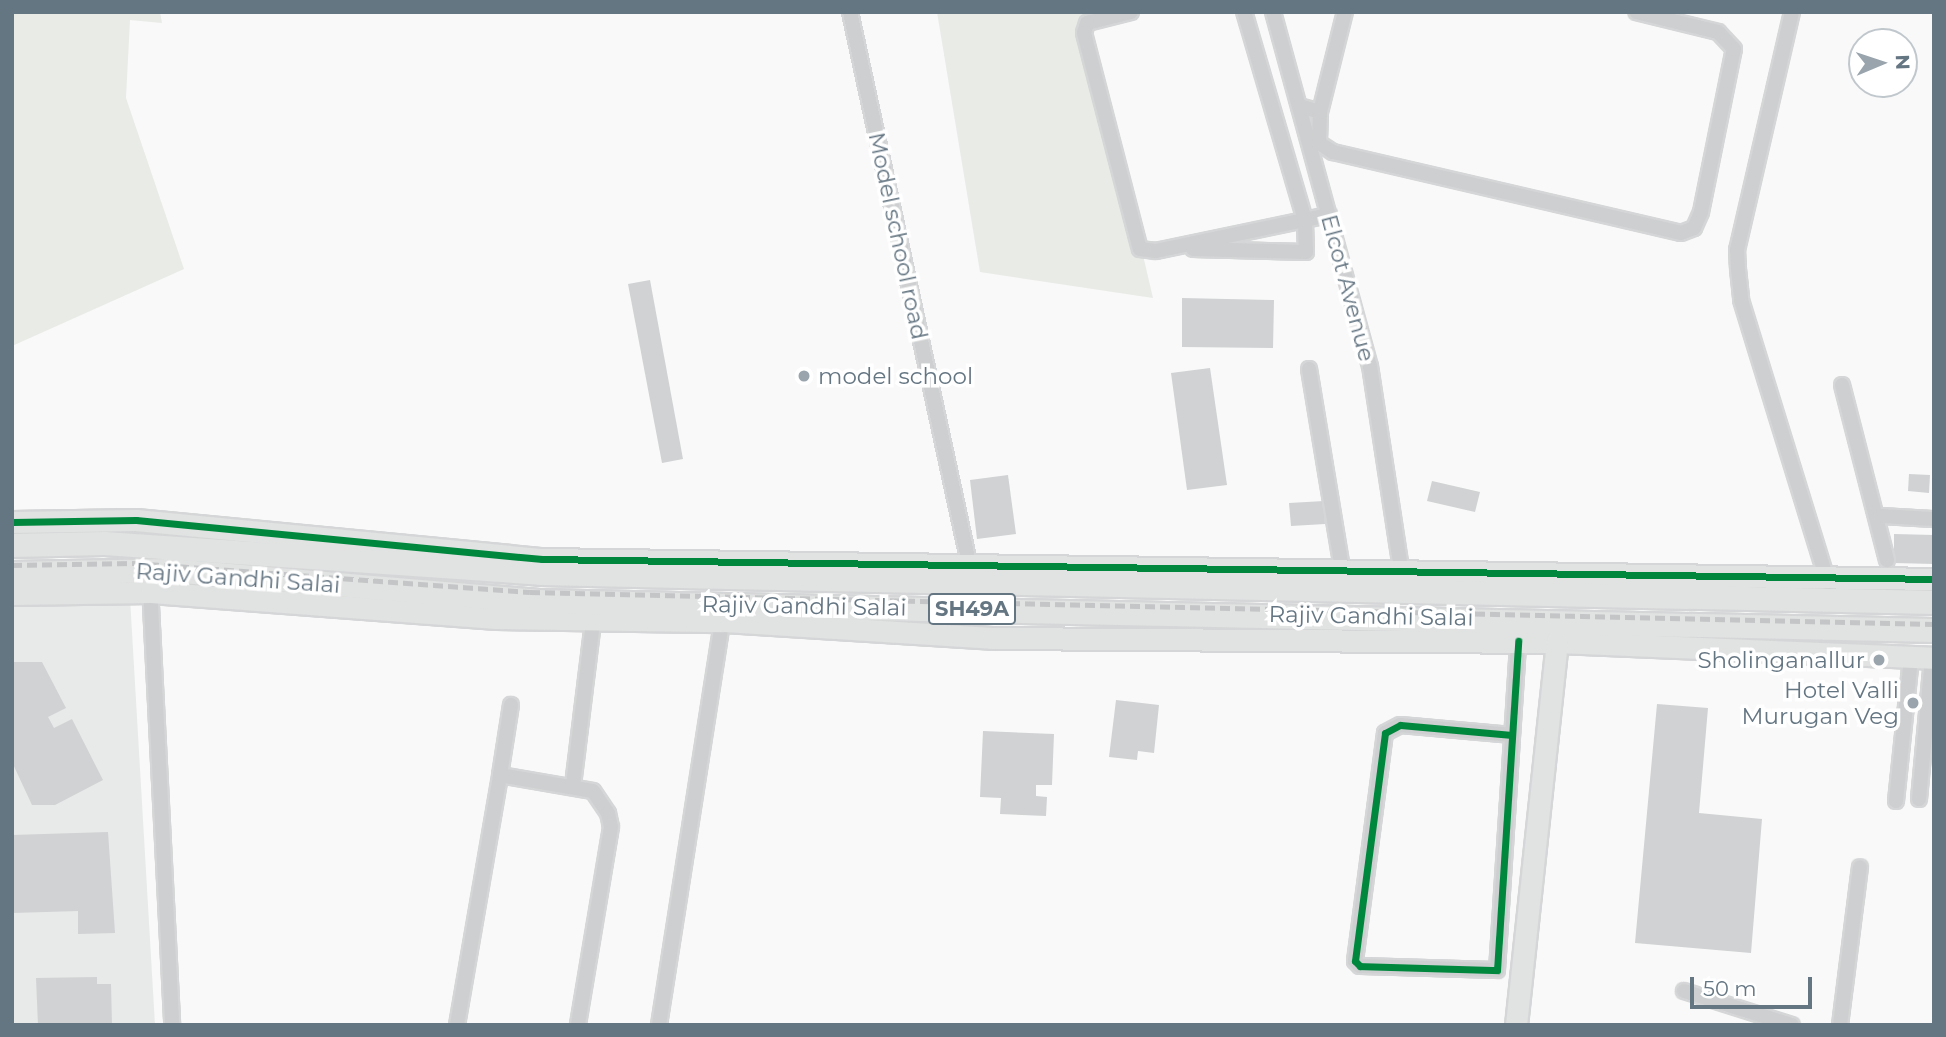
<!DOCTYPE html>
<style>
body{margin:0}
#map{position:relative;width:1946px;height:1037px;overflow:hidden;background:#f9f9f9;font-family:Montserrat,sans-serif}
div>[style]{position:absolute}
.built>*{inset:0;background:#e8e9e9}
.green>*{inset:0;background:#e8ebe6}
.building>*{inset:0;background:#d0d2d3}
.roads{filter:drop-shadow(2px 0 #d5d6d7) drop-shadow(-2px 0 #d5d6d7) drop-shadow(0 2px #d5d6d7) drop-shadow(0 -2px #d5d6d7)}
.street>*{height:14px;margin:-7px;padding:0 7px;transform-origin:7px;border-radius:7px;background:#cecfd0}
.secondary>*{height:21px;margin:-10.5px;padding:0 10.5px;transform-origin:10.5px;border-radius:10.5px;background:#e1e2e2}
.primary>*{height:23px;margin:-11.5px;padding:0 11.5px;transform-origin:11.5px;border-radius:11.5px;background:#e1e2e2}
.rail>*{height:5px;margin-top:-2.5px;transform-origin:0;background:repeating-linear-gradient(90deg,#c3c5c6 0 10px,transparent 0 15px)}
.cycleway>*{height:7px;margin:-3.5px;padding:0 3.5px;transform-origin:3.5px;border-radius:3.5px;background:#00873e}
.dots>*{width:19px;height:19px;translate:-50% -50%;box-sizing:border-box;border:4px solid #fff;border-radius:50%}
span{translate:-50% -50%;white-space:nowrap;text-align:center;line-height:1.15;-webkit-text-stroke:7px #fff;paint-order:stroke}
.shield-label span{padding:2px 5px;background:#fff;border:2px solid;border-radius:5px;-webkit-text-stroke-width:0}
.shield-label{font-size:21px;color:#657683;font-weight:700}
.street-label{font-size:23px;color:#657683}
.poi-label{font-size:23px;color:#657683}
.left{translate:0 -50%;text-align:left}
.right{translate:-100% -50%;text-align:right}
.frame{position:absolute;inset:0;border:14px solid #657683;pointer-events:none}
.north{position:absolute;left:1848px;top:28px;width:70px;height:70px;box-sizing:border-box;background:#fff;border:2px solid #c1c8cd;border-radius:50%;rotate:88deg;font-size:19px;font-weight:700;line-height:28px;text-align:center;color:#657683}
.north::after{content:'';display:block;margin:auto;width:24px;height:32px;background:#99a4ac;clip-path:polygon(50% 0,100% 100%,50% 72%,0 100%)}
.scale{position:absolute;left:1690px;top:977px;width:122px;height:32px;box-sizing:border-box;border:4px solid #657683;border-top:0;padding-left:9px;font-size:21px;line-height:24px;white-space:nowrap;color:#657683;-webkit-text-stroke:5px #fff;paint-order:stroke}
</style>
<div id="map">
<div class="built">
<i style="clip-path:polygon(130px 598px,155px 1025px,12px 1025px,12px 601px)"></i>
</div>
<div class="green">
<i style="clip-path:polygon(12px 12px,160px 12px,162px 23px,130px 20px,126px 98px,184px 269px,12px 346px)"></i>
<i style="clip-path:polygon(937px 12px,1086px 12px,1153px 298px,980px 272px)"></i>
</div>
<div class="building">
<i style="clip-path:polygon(650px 280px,683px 459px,662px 463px,628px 284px)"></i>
<i style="clip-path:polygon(1182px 298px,1274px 300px,1273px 348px,1182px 347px)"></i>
<i style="clip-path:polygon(1210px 368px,1227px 485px,1187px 490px,1171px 373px)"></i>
<i style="clip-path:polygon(1909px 474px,1930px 475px,1929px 493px,1908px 491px)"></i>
<i style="clip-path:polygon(1008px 475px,1016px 534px,977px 539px,970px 480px)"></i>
<i style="clip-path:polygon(1432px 481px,1480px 492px,1475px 512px,1427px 501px)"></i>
<i style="clip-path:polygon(1324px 501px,1325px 524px,1291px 526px,1289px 503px)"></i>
<i style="clip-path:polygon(1894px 534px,1934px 535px,1934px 564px,1894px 563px)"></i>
<i style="clip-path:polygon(12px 662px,42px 662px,66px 708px,48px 717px,54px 728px,72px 719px,103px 780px,55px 805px,32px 805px,12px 762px)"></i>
<i style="clip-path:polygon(1116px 700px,1159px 705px,1154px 753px,1138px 751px,1137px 760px,1109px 757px)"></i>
<i style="clip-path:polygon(1657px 704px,1708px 708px,1699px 813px,1762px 819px,1751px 953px,1635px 943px)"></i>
<i style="clip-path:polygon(983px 731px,1054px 734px,1052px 785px,1036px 785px,1036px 796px,1047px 797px,1046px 816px,1000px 814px,1001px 798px,980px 797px)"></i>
<i style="clip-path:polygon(108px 832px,115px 933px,78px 934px,78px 911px,12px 913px,12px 835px)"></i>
<i style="clip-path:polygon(97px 977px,97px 984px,111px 984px,112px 1025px,38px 1025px,36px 978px)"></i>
</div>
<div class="roads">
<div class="street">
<i style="left:850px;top:12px;width:573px;rotate:77.81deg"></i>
<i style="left:1131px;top:12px;width:45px;rotate:166deg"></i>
<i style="left:1087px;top:23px;width:10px;rotate:107deg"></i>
<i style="left:1084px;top:33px;width:223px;rotate:75.5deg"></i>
<i style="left:1140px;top:249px;width:16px;rotate:7deg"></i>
<i style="left:1156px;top:251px;width:177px;rotate:-11.8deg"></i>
<i style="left:1273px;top:12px;width:367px;rotate:74.7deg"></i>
<i style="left:1370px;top:366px;width:205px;rotate:81.3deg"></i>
<i style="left:1792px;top:12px;width:244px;rotate:103deg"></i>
<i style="left:1737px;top:250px;width:19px;rotate:87deg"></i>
<i style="left:1738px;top:269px;width:31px;rotate:84deg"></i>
<i style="left:1741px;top:300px;width:296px;rotate:72.9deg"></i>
<i style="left:1299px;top:106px;width:22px;rotate:16deg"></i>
<i style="left:1320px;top:112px;width:31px;rotate:92deg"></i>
<i style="left:1319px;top:143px;width:17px;rotate:33deg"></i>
<i style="left:1333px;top:152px;width:357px;rotate:13.1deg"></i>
<i style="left:1681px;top:233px;width:14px;rotate:-21deg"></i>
<i style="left:1694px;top:228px;width:17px;rotate:-66deg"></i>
<i style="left:1701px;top:212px;width:166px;rotate:-78.6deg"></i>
<i style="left:1734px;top:49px;width:23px;rotate:-133deg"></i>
<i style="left:1718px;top:32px;width:84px;rotate:-166.3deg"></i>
<i style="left:1320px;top:112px;width:103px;rotate:-76deg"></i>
<i style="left:1193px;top:249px;width:113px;rotate:1.5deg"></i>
<i style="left:1306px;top:252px;width:32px;rotate:-92deg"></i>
<i style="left:1305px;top:220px;width:217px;rotate:-106.3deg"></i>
<i style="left:1309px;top:369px;width:203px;rotate:80.6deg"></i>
<i style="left:1842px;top:385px;width:181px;rotate:75.6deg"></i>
<i style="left:1880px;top:516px;width:54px;rotate:3.2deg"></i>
<i style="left:150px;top:586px;width:440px;rotate:87.1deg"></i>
<i style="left:1512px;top:735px;width:112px;rotate:-174.9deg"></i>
<i style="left:1400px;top:725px;width:17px;rotate:152deg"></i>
<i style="left:1385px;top:733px;width:230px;rotate:97.5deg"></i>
<i style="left:1355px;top:961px;width:7px;rotate:45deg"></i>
<i style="left:1360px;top:966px;width:137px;rotate:1.7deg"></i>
<i style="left:1497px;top:970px;width:330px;rotate:-86.3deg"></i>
<i style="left:500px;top:775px;width:71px;rotate:-81.1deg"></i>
<i style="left:573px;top:785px;width:165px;rotate:-83deg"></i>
<i style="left:1919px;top:799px;width:142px;rotate:-84.7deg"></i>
<i style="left:1896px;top:801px;width:144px;rotate:-84deg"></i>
<i style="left:1684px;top:991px;width:113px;rotate:17.5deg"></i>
<i style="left:457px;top:1025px;width:254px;rotate:-80.2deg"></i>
<i style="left:500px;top:775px;width:94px;rotate:9.8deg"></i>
<i style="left:593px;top:791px;width:27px;rotate:56deg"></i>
<i style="left:608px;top:813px;width:14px;rotate:78deg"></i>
<i style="left:611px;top:827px;width:201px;rotate:99.5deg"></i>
<i style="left:659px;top:1025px;width:415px;rotate:-81.1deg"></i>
<i style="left:1840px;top:1025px;width:159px;rotate:-82.8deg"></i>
</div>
<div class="secondary">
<i style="left:12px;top:522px;width:124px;rotate:-0.9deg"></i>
<i style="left:136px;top:520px;width:408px;rotate:5.5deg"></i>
<i style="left:542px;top:559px;width:1392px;rotate:0.82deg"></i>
<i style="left:12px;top:594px;width:139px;rotate:-0.8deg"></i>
<i style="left:151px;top:592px;width:346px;rotate:4.3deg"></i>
<i style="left:496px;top:618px;width:227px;rotate:0.8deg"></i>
<i style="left:723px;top:621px;width:270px;rotate:3.6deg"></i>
<i style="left:992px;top:638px;width:565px;rotate:0.41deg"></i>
<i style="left:1557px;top:642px;width:377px;rotate:2.4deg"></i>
<i style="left:1516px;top:1025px;width:385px;rotate:-83.9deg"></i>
</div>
<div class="primary">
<i style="left:12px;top:545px;width:92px;rotate:-1.2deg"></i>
<i style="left:104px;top:543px;width:437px;rotate:3.9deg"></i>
<i style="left:540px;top:573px;width:1394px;rotate:1.19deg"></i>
<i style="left:12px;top:573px;width:158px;rotate:-1.1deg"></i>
<i style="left:170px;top:570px;width:370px;rotate:4.8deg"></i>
<i style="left:539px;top:601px;width:1395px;rotate:1.19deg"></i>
</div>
</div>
<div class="rail">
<i style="left:12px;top:565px;width:122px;rotate:-0.9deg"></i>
<i style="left:134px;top:563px;width:397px;rotate:4.2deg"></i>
<i style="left:530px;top:592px;width:1404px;rotate:1.31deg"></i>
</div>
<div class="cycleway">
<i style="left:12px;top:522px;width:124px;rotate:-0.9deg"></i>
<i style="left:136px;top:520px;width:408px;rotate:5.5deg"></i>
<i style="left:542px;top:559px;width:1392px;rotate:0.82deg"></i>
<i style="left:1512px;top:735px;width:112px;rotate:-174.9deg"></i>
<i style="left:1400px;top:725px;width:17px;rotate:152deg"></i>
<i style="left:1385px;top:733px;width:230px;rotate:97.5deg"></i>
<i style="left:1355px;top:961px;width:7px;rotate:45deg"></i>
<i style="left:1360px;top:966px;width:137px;rotate:1.7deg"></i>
<i style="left:1497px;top:970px;width:330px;rotate:-86.3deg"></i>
</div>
<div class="dots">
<i style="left:804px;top:376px;background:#99a4ac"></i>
<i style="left:1879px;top:660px;background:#99a4ac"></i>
<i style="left:1913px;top:703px;background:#99a4ac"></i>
</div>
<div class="shield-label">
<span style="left:972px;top:609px">SH49A</span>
</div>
<div class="street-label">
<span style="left:898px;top:236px;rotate:78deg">Model school road</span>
<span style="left:1348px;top:288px;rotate:75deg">Elcot Avenue</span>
<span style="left:238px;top:578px;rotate:4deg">Rajiv Gandhi Salai</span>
<span style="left:804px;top:606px;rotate:1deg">Rajiv Gandhi Salai</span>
<span style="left:1371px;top:616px;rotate:1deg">Rajiv Gandhi Salai</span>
</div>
<div class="poi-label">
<span class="left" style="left:818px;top:376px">model school</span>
<span class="right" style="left:1865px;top:660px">Sholinganallur</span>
<span class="right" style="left:1899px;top:703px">Hotel Valli<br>Murugan Veg</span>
</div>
<div class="frame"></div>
<div class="north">N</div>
<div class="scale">50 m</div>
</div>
